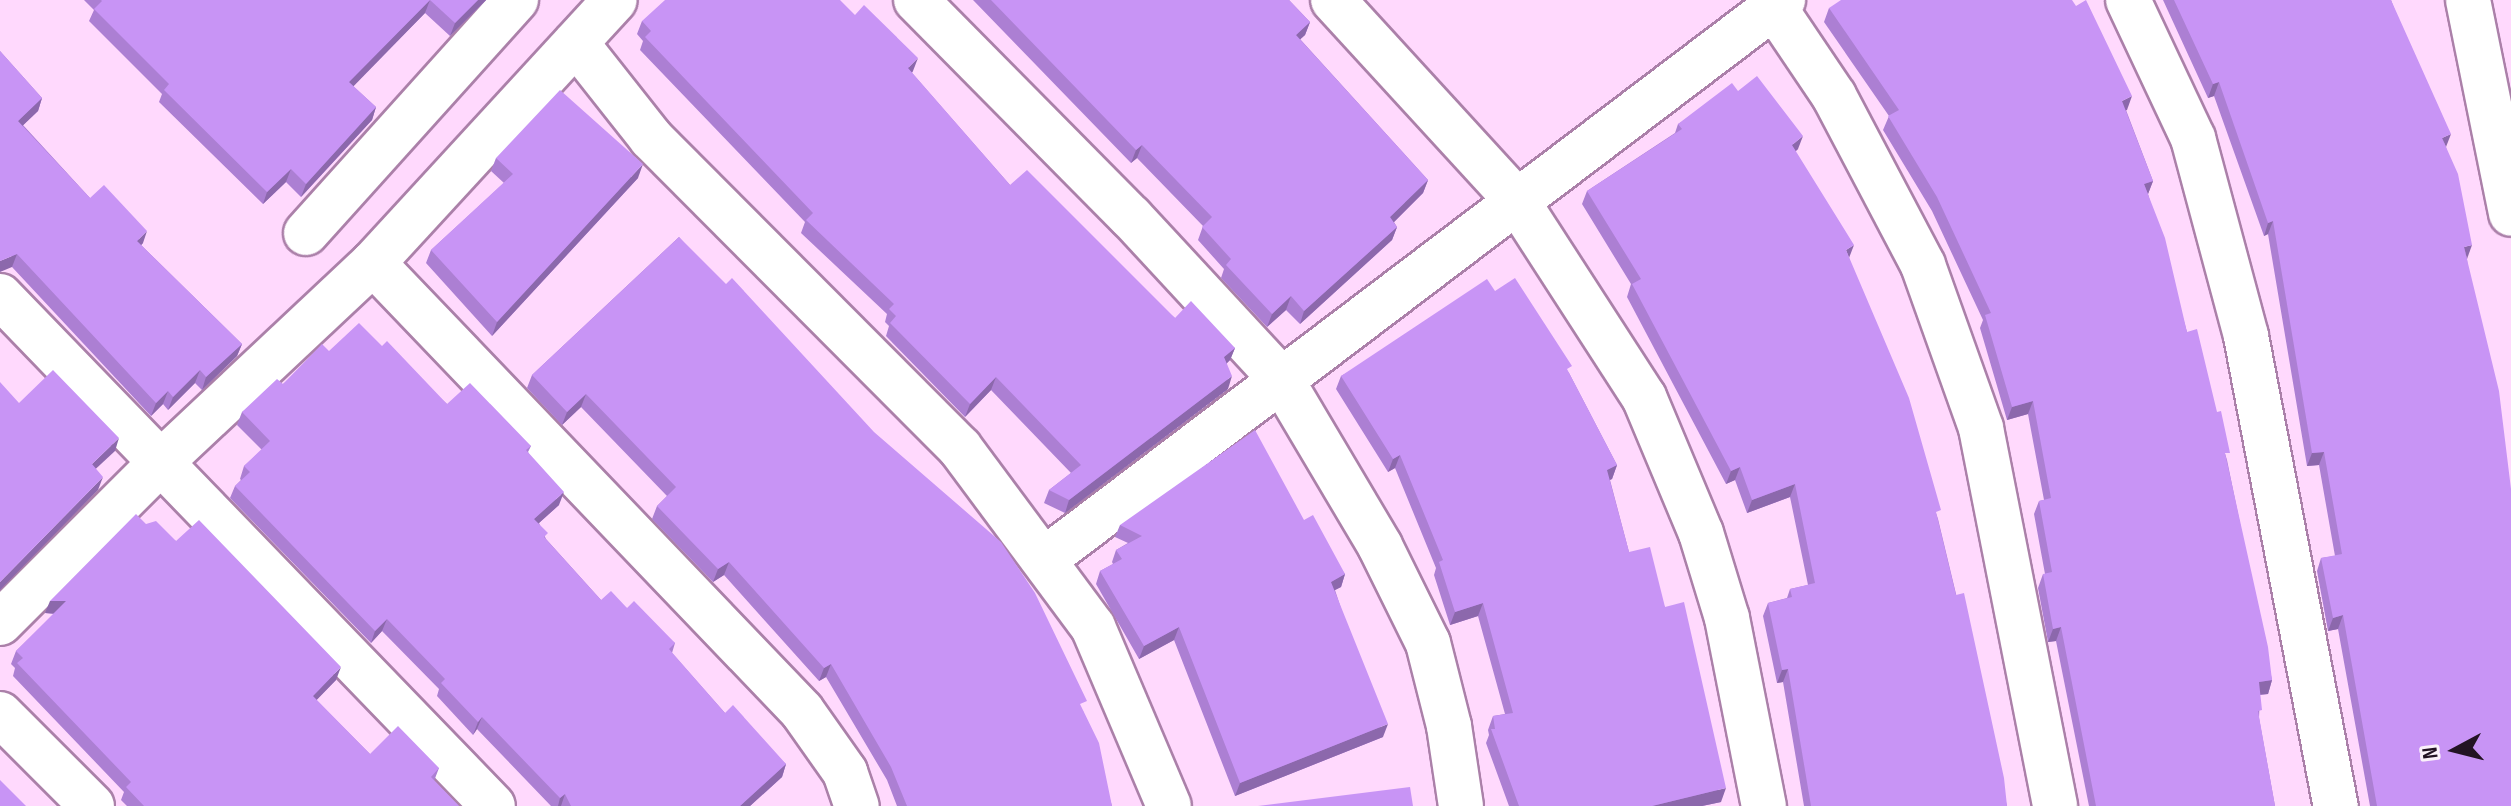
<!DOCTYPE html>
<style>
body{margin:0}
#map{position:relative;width:2511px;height:806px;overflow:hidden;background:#ffd9fd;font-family:"Sofia Sans Condensed",sans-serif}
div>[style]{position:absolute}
.roads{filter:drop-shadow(2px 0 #ab80a9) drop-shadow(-2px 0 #ab80a9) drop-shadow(0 2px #ab80a9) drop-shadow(0 -2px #ab80a9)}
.minor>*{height:44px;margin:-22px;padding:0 22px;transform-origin:22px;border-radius:22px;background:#fff}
.wall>*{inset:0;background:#ac7fd3}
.shaded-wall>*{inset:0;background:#8c68ac}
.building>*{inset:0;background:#c894f5}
span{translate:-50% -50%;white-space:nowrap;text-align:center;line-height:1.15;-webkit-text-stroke:6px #fbf1fa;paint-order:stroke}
.north{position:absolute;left:2415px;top:710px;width:80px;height:80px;-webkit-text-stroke:6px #fbf1fa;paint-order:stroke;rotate:263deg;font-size:22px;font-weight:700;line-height:32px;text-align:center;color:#231323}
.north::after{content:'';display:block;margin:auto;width:28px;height:36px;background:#231323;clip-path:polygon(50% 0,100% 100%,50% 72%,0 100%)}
</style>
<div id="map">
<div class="roads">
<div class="minor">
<i style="left:916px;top:0;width:305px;rotate:45.3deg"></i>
<i style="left:1131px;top:217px;width:221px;rotate:47.2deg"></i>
<i style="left:1281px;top:379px;width:194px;rotate:59.3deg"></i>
<i style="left:1380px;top:546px;width:108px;rotate:63.7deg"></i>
<i style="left:1428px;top:643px;width:86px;rotate:75.8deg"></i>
<i style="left:1449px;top:726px;width:81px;rotate:81.5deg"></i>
<i style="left:1333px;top:0;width:273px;rotate:47.5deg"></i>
<i style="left:1517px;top:201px;width:234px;rotate:57.1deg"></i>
<i style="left:1644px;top:397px;width:147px;rotate:67.3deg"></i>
<i style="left:1701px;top:533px;width:89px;rotate:73deg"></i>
<i style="left:1727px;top:618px;width:192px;rotate:78.9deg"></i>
<i style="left:2128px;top:0;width:153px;rotate:64.8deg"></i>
<i style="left:2193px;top:138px;width:205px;rotate:75deg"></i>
<i style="left:2246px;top:336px;width:479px;rotate:79.2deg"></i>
<i style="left:2468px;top:0;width:218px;rotate:78.6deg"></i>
<i style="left:1774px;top:7px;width:107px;rotate:56deg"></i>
<i style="left:1834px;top:96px;width:191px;rotate:62.2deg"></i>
<i style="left:1923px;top:265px;width:173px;rotate:70.4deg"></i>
<i style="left:1981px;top:428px;width:385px;rotate:78.9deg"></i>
<i style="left:576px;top:43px;width:121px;rotate:51.7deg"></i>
<i style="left:651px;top:138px;width:438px;rotate:45.1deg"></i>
<i style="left:960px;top:448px;width:223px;rotate:53.4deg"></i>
<i style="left:1093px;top:627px;width:194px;rotate:67deg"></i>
<i style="left:306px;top:233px;width:314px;rotate:-48deg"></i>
<i style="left:373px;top:263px;width:620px;rotate:46.24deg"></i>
<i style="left:802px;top:711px;width:75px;rotate:54.8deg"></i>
<i style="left:845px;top:772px;width:36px;rotate:71deg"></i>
<i style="left:0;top:296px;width:709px;rotate:45.97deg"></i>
<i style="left:1045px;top:559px;width:926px;rotate:-37.14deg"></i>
<i style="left:0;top:623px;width:226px;rotate:-45deg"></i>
<i style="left:160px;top:463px;width:292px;rotate:-43.2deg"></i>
<i style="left:373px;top:263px;width:357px;rotate:-47.4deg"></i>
<i style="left:0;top:714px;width:130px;rotate:45deg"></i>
</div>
</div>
<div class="wall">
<i style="clip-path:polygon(84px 0,486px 0,450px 36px,425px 13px,353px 86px,376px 107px,372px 120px,301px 197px,286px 182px,263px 204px,159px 102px,162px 94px,89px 21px,94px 10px)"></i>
<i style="clip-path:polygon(973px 0,1289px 0,1310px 22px,1305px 35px,1300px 39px,1428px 180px,1423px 193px,1394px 222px,1397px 227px,1392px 240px,1300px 324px,1286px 310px,1267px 327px,1221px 278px,1224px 269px,1198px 240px,1203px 226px,1137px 158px,1131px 163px)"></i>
<i style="clip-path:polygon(2163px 0,2391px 0,2446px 147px,2467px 259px,2511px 806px,2370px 806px,2338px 629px,2328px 631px,2317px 571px,2321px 558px,2335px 556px,2319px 465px,2307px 466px,2268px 234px,2264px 236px,2214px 96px,2208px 98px)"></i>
<i style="clip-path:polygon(1829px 8px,2127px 110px,2126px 110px,2153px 181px,2148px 194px,2187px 332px,2227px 460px,2272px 680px,2268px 694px,2260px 695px,2259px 718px,2275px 806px,2089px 806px,2056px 641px,2048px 642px,2038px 588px,2043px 574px,2045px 574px,2034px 514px,2039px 501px,2044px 500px,2028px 414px,2007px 420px,1980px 328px,1983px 320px,1932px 211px,1883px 130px,1889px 116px,1824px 22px)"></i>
<i style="clip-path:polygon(855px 15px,913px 71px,912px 73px,1010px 185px,1175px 318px,1235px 348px,1230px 360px,1227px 363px,1228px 389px,1065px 513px,1044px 503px,1049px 490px,1071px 473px,991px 390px,965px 417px,886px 336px,889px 326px,885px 322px,887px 314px,801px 233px,805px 222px,640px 50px,643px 41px,637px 34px,642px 21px)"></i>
<i style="clip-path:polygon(0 51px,42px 98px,38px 111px,23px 125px,90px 198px,143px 243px,141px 245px,242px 344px,237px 356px,202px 390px,195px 383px,168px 410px,163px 404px,151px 416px,12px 267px)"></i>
<i style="clip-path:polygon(1738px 91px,1798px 149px,1795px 152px,1849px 258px,1938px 519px,2007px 806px,1804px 806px,1783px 682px,1777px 683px,1763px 616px,1768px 603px,1787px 598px,1790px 589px,1808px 585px,1790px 497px,1747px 513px,1735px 480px,1726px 484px,1627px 297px,1631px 284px,1582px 204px,1587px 191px,1675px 133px,1678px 124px)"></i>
<i style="clip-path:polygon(496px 158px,638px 178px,492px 336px,426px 263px,431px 250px,504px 183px,491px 171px)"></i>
<i style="clip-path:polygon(679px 237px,1083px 711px,1112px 806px,897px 806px,887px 780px,826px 677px,819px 681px,724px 575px,713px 582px,652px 519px,657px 506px,667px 496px,581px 407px,562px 425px,527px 388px,532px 375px)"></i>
<i style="clip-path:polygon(1495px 291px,1569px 373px,1617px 465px,1612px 479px,1610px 480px,1629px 552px,1665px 607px,1721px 802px,1702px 806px,1509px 806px,1486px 743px,1489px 735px,1488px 730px,1493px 716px,1505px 714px,1478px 616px,1450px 625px,1434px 575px,1436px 568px,1395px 468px,1388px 472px,1336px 389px,1341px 376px)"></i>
<i style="clip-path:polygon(382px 346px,447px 404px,531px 446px,528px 452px,559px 505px,539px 523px,546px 539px,601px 600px,627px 608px,675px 643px,672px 653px,725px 713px,786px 764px,782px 777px,750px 806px,551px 806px,477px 729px,473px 735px,437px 696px,439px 689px,382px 631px,371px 643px,230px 498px,235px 486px,241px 480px,240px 479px,244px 466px,262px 450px,237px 425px,242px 412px,283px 384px,329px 351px)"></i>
<i style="clip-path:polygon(1304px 520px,1345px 574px,1341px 587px,1335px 590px,1383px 737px,1235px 796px,1174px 640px,1139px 659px,1096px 584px,1100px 571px,1113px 564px,1112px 562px,1116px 550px,1128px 543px,1115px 537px,1120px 525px)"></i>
<i style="clip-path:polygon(146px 524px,176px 541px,336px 680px,316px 700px,370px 754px,439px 768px,434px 781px,459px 806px,127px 806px,121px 800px,124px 792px,13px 676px,15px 668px,11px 664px,16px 651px,54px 614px,45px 613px)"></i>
</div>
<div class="shaded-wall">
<i style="clip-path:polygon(430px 0,425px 13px,345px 95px,349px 82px)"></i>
<i style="clip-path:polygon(478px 0,486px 0,450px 36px,455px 23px)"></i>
<i style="clip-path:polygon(1310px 22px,1305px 35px,1291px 48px,1296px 35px)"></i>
<i style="clip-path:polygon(918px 58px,913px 71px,903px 81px,908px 68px)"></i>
<i style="clip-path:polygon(2219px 82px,2214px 96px,2208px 98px,2213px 84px)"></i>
<i style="clip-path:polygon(2132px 96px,2127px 110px,2117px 114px,2122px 101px)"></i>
<i style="clip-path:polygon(42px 98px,38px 111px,14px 134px,18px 121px)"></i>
<i style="clip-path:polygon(376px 107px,372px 120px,301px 197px,306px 184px)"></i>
<i style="clip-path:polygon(2451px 134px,2446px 147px,2442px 138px)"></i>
<i style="clip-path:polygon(1803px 136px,1798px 149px,1787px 158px,1792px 145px)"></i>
<i style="clip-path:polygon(1142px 145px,1137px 158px,1131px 163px,1136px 150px)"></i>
<i style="clip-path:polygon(643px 164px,638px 178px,492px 336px,497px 322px)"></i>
<i style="clip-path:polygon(291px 169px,286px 182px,263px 204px,267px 192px)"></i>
<i style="clip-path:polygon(1428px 180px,1423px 193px,1386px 230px,1390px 217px)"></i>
<i style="clip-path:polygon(2153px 181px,2148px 194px,2144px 184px)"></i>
<i style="clip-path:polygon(2273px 221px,2268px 234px,2264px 236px,2268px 223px)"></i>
<i style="clip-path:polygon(1397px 227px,1392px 240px,1300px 324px,1304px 311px)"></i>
<i style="clip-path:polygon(147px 231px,143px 243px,133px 254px,137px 241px)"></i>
<i style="clip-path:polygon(1854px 245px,1849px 258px,1846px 250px)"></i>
<i style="clip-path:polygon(2472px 245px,2467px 259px,2464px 247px)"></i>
<i style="clip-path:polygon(17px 254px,12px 267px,0 272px,0 261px)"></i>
<i style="clip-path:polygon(1291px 296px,1286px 310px,1267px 327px,1272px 314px)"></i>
<i style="clip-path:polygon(242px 344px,237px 356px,202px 390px,206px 377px)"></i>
<i style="clip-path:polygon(1235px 348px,1230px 360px,1220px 370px,1224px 357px)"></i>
<i style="clip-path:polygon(200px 370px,195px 383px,168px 410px,173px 397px)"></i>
<i style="clip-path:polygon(1232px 376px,1228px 389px,1065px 513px,1069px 500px)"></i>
<i style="clip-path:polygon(996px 377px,991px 390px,965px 417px,970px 404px)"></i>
<i style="clip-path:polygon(168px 391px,163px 404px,151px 416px,156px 403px)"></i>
<i style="clip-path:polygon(586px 394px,581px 407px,562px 425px,567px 412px)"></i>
<i style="clip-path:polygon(2033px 401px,2028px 414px,2007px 420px,2012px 407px)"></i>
<i style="clip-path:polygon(119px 438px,115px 451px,87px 477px,92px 464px)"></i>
<i style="clip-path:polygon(2324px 452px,2319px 465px,2307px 466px,2312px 453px)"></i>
<i style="clip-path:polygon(1400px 455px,1395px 468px,1388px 472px,1393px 459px)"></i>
<i style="clip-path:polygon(1617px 465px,1612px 479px,1602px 483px,1607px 470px)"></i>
<i style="clip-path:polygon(1740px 467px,1735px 480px,1726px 484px,1731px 471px)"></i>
<i style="clip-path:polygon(103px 477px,98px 490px,0 590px,0 582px)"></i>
<i style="clip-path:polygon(1795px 484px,1790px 497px,1747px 513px,1752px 500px)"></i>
<i style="clip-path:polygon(564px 492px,559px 505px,530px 531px,534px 519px)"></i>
<i style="clip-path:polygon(729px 562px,724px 575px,713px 582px,718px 569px)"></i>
<i style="clip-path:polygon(1345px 574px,1341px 587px,1327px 594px,1331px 582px)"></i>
<i style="clip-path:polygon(50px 601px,66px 601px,62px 614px,45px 613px)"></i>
<i style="clip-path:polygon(1483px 603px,1478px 616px,1450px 625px,1455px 612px)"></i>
<i style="clip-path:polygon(2343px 615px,2338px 629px,2328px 631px,2333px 618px)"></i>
<i style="clip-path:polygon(387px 619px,382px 631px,371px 643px,375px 631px)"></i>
<i style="clip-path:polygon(1179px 627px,1174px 640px,1139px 659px,1144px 646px)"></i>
<i style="clip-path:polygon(2061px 627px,2056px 641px,2048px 642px,2053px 629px)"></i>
<i style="clip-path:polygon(831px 664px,826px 677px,819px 681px,824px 668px)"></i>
<i style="clip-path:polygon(341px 667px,336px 680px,308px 709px,313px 696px)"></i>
<i style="clip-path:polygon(1788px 669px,1783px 682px,1777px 683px,1782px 670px)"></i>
<i style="clip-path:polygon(2272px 680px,2268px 694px,2254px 695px,2259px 682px)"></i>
<i style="clip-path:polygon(482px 717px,477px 729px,473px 735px,478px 722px)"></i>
<i style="clip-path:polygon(1388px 724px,1383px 737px,1235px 796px,1240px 783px)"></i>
<i style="clip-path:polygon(786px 764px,782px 777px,750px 806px,740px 806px)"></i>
<i style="clip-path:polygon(1726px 788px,1721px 802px,1702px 806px,1652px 806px)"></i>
<i style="clip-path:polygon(565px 794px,561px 806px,558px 806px,560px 798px)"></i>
</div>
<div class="building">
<i style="clip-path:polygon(101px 0,430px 0,349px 82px,376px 107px,306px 184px,291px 169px,267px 192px,164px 90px,169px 84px,94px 9px,102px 1px)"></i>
<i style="clip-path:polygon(430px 0,478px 0,455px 23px)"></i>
<i style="clip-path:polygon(665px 0,840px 0,855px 15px,864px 5px,918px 58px,908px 68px,1010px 185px,1027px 170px,1175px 318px,1191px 301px,1235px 348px,1224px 357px,1232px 376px,1069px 500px,1049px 490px,1081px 465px,996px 377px,970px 404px,890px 323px,896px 316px,889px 309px,894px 304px,806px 220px,813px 213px,645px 37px,651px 31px,642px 21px)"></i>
<i style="clip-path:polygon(991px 0,1289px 0,1310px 22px,1296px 35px,1428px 180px,1390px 217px,1397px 227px,1304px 311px,1291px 296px,1272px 314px,1226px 265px,1231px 259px,1202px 227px,1212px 217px,1142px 145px,1136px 150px)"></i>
<i style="clip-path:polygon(1841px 0,2072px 0,2076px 6px,2086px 0,2132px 96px,2122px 101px,2153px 181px,2144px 184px,2165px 238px,2187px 332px,2197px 329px,2217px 412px,2221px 411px,2230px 453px,2225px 453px,2268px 647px,2272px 680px,2259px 682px,2262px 710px,2258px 711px,2275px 806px,2096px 806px,2061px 627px,2053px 629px,2043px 574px,2052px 572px,2039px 501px,2051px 498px,2033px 401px,2012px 407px,1985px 315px,1991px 313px,1937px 197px,1888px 116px,1899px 110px,1829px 8px)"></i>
<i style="clip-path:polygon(2174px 0,2391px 0,2451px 134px,2442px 138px,2458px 174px,2472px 245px,2464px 247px,2499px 391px,2511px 489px,2511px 806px,2377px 806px,2343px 615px,2333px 618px,2321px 558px,2342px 554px,2324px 452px,2312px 453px,2273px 221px,2268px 223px,2219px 82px,2213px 84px)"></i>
<i style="clip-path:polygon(0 51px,42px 98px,18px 121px,90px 198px,104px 185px,147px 231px,137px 241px,242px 344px,206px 377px,200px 370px,173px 397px,168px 391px,156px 403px,17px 254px,0 261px)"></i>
<i style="clip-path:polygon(1757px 76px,1803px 136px,1792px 145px,1854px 245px,1846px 250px,1909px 398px,1941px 510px,1936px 512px,1956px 595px,1964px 593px,2004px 778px,2007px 806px,1811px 806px,1788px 669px,1782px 670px,1768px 603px,1792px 597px,1790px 589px,1815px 583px,1795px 484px,1752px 500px,1740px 467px,1731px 471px,1632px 284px,1641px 279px,1587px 191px,1682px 129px,1678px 124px,1732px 83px,1738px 91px)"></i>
<i style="clip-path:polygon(560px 90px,643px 164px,497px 322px,431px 250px,513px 174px,496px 158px)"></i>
<i style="clip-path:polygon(679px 237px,726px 284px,732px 278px,874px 432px,1001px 542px,1035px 593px,1087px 701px,1080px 704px,1099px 743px,1112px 806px,907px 806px,891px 767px,831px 664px,824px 668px,729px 562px,718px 569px,657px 506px,676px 487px,586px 394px,567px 412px,532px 375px)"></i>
<i style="clip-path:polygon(1515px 278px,1572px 366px,1567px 369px,1617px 465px,1607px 470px,1629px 552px,1650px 547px,1665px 607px,1684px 602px,1726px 788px,1652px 806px,1519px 806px,1491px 729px,1495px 729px,1493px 716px,1513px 713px,1483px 603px,1455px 612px,1439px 562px,1443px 560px,1400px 455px,1393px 459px,1341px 376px,1487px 279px,1495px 291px)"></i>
<i style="clip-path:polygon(359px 323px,382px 346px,387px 341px,447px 404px,470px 383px,531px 446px,526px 450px,564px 492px,534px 519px,548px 533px,544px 537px,601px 600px,611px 591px,627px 608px,634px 601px,675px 643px,669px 649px,725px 713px,733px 705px,786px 764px,740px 806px,571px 806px,565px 794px,560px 798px,482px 717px,478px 722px,441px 683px,445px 679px,387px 619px,375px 631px,235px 486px,250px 472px,244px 466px,270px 441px,242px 412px,277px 379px,283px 384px,322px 344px,329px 351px)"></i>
<i style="clip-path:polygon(53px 370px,119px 438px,92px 464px,103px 477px,0 582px,0 382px,19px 403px)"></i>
<i style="clip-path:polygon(1255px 430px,1304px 520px,1313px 515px,1345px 574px,1331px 582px,1388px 724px,1240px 783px,1179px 627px,1144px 646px,1100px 571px,1122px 559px,1116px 550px,1142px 536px,1120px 525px)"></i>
<i style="clip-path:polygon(136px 514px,146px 524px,156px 521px,176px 541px,199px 520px,341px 667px,313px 696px,370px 754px,398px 726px,439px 768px,431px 777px,459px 806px,144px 806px,126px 787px,131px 782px,17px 663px,23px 658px,16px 651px,66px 601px,50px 601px)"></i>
<i style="clip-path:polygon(0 780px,26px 806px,0 806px)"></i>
<i style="clip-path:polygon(1410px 787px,1413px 806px,1258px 806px)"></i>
</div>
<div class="north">N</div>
</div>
